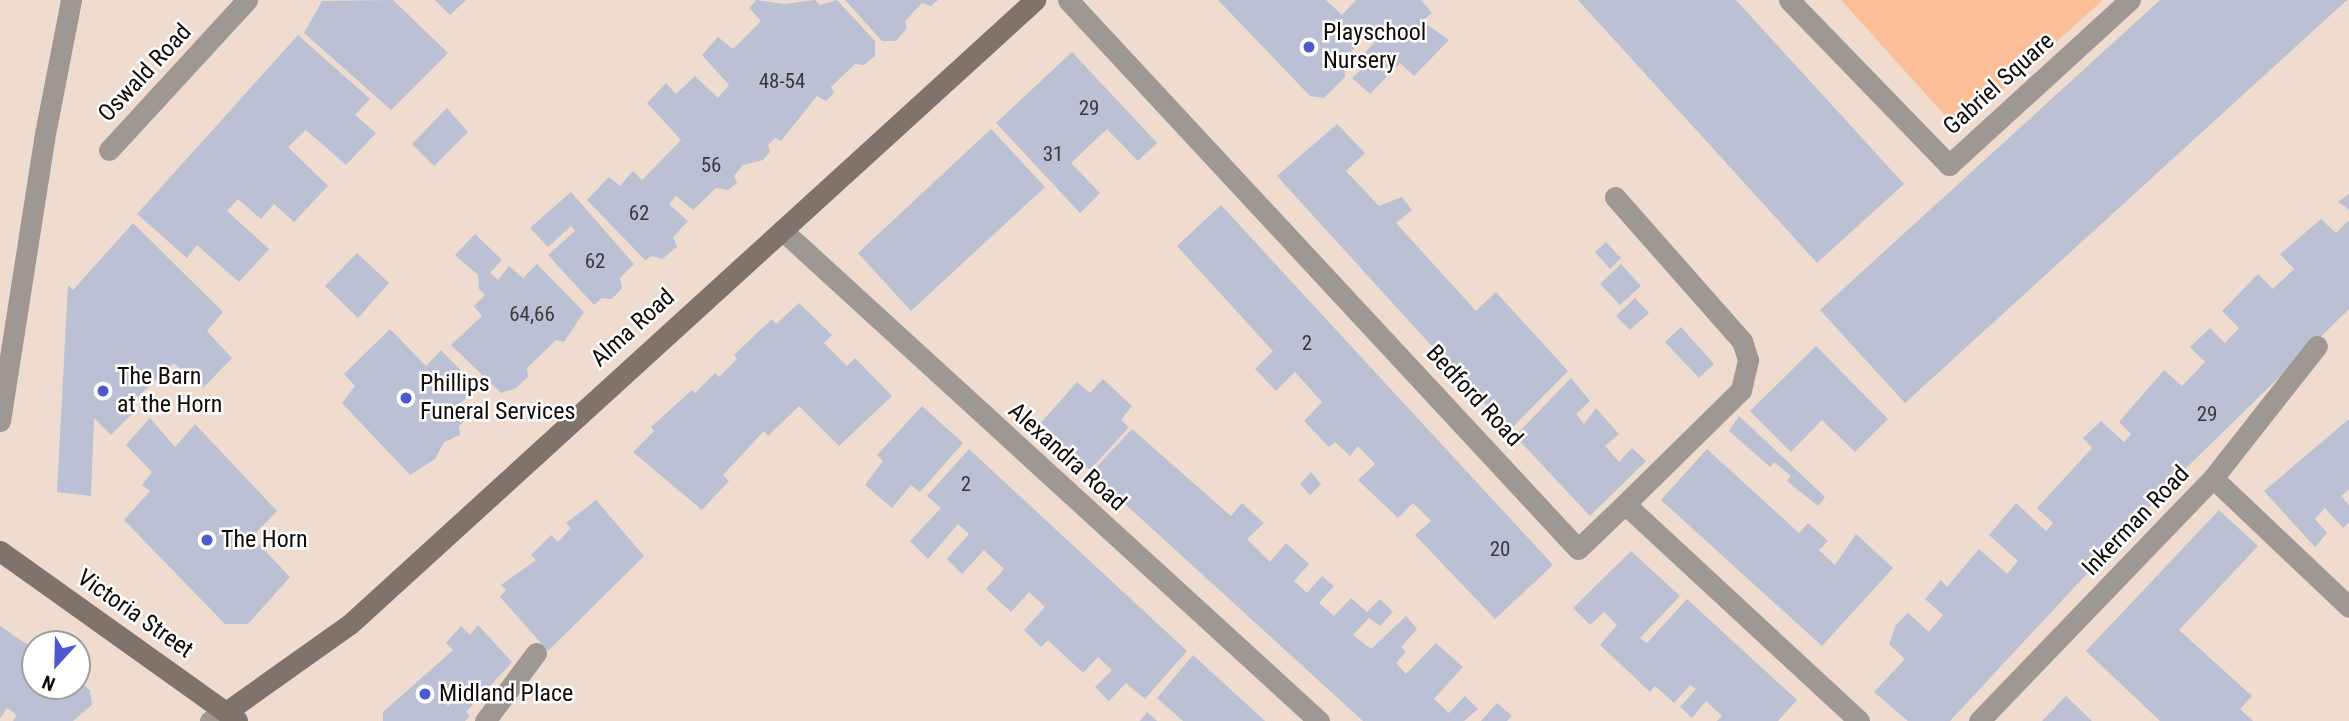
<!DOCTYPE html>
<style>
body{margin:0}
#map{position:relative;width:2349px;height:721px;overflow:hidden;background:#f0dbcf;font-family:"Roboto Condensed",sans-serif}
div>[style]{position:absolute}
.green>*{inset:0;background:#fcbe97}
.building>*{inset:0;background:#bbc0d4}
.lane>*{height:21px;margin:-10.5px;padding:0 10.5px;transform-origin:10.5px;border-radius:10.5px;background:#9f9792}
.street>*{height:21px;margin:-10.5px;padding:0 10.5px;transform-origin:10.5px;border-radius:10.5px;background:#9f9792}
.secondary>*{height:21px;margin:-10.5px;padding:0 10.5px;transform-origin:10.5px;border-radius:10.5px;background:#80736c}
.dots>*{width:19px;height:19px;translate:-50% -50%;box-sizing:border-box;border:4px solid #fff;border-radius:50%}
span{translate:-50% -50%;white-space:nowrap;text-align:center;line-height:1.15;-webkit-text-stroke:5px #fff;paint-order:stroke}
.number-label{font-size:21px;color:#3c383a}
.number-label span{-webkit-text-stroke-width:0}
.poi-label{font-size:24px;color:#110a07}
.left{translate:0 -50%;text-align:left}
.street-label{font-size:24px;color:#110a07}
.north{position:absolute;left:21px;top:630px;width:70px;height:70px;box-sizing:border-box;background:#fff;border:2px solid #a09d9c;border-radius:50%;rotate:202deg;font-size:19px;font-weight:700;line-height:28px;text-align:center;color:#110a07}
.north::after{content:'';display:block;margin:auto;width:24px;height:32px;background:#4d58ce;clip-path:polygon(50% 0,100% 100%,50% 72%,0 100%)}
</style>
<div id="map">
<div class="green">
<i style="clip-path:polygon(1841px 0,2103px 0,1958px 130px)"></i>
</div>
<div class="building">
<i style="clip-path:polygon(393px 0,448px 53px,391px 110px,304px 33px,322px 1px)"></i>
<i style="clip-path:polygon(435px 0,466px 0,450px 15px)"></i>
<i style="clip-path:polygon(756px 0,784px 4px,815px 0,820px 5px,837px 0,875px 41px,875px 56px,864px 65px,855px 64px,831px 87px,834px 93px,826px 101px,817px 96px,781px 141px,775px 138px,768px 145px,770px 152px,763px 160px,743px 165px,734px 176px,737px 183px,728px 190px,716px 188px,693px 210px,676px 196px,669px 204px,688px 221px,673px 237px,677px 247px,662px 259px,652px 256px,645px 260px,587px 200px,609px 177px,620px 186px,633px 171px,642px 180px,681px 140px,647px 103px,666px 83px,676px 94px,695px 76px,718px 98px,729px 85px,702px 55px,718px 37px,733px 49px,761px 21px,749px 8px)"></i>
<i style="clip-path:polygon(845px 0,938px 0,931px 6px,922px 3px,905px 21px,907px 28px,896px 41px,882px 41px)"></i>
<i style="clip-path:polygon(1218px 0,1326px 0,1342px 15px,1356px 0,1421px 0,1432px 13px,1422px 21px,1449px 40px,1414px 76px,1400px 63px,1370px 94px,1352px 78px,1368px 63px,1363px 55px,1378px 38px,1371px 31px,1344px 59px,1345px 77px,1324px 98px,1310px 96px)"></i>
<i style="clip-path:polygon(1578px 0,1736px 0,1904px 184px,1817px 263px)"></i>
<i style="clip-path:polygon(2160px 0,2347px 0,1905px 403px,1820px 310px)"></i>
<i style="clip-path:polygon(298px 35px,370px 99px,355px 115px,376px 133px,346px 165px,306px 130px,288px 147px,328px 186px,294px 222px,274px 204px,261px 219px,238px 199px,227px 211px,269px 249px,239px 282px,197px 245px,187px 258px,137px 214px)"></i>
<i style="clip-path:polygon(1072px 52px,1157px 143px,1138px 161px,1107px 129px,1071px 163px,1100px 193px,1080px 213px,996px 123px)"></i>
<i style="clip-path:polygon(447px 108px,468px 132px,434px 166px,412px 144px)"></i>
<i style="clip-path:polygon(1337px 124px,1365px 153px,1346px 171px,1379px 206px,1402px 197px,1412px 210px,1396px 223px,1476px 311px,1496px 292px,1568px 371px,1509px 431px,1277px 176px)"></i>
<i style="clip-path:polygon(991px 129px,1045px 187px,911px 311px,858px 253px)"></i>
<i style="clip-path:polygon(571px 192px,634px 264px,620px 278px,622px 288px,612px 299px,602px 298px,594px 305px,548px 255px,575px 231px,571px 226px,548px 247px,530px 228px)"></i>
<i style="clip-path:polygon(2349px 194px,2349px 210px,2338px 202px)"></i>
<i style="clip-path:polygon(1221px 205px,1553px 565px,1495px 619px,1415px 535px,1431px 521px,1413px 503px,1398px 518px,1358px 480px,1375px 464px,1358px 446px,1350px 456px,1335px 442px,1329px 447px,1304px 421px,1322px 402px,1295px 372px,1276px 391px,1255px 369px,1273px 351px,1177px 246px)"></i>
<i style="clip-path:polygon(2321px 219px,2336px 233px,2349px 220px,2349px 309px,2177px 477px,1950px 721px,1908px 721px,1874px 692px,1905px 659px,1889px 644px,1896px 625px,1908px 613px,1929px 632px,1943px 615px,1925px 599px,1941px 580px,1947px 587px,1979px 549px,2007px 574px,2018px 561px,1989px 535px,2016px 503px,2046px 531px,2053px 523px,2037px 508px,2092px 448px,2083px 438px,2101px 421px,2124px 442px,2131px 434px,2119px 422px,2164px 370px,2182px 386px,2205px 362px,2190px 347px,2210px 328px,2225px 343px,2239px 328px,2222px 311px,2258px 274px,2273px 289px,2294px 269px,2280px 254px)"></i>
<i style="clip-path:polygon(133px 223px,223px 312px,207px 331px,232px 358px,203px 388px,174px 363px,128px 406px,134px 412px,111px 435px,94px 418px,91px 496px,57px 492px,68px 285px,73px 290px)"></i>
<i style="clip-path:polygon(475px 234px,502px 260px,490px 273px,498px 280px,509px 266px,523px 278px,537px 264px,584px 312px,564px 342px,556px 340px,527px 368px,528px 377px,516px 388px,501px 393px,451px 345px,482px 316px,474px 306px,485px 295px,479px 289px,478px 275px,455px 255px)"></i>
<i style="clip-path:polygon(1606px 242px,1621px 258px,1610px 269px,1595px 252px)"></i>
<i style="clip-path:polygon(357px 253px,389px 283px,358px 318px,325px 286px)"></i>
<i style="clip-path:polygon(1621px 264px,1641px 286px,1620px 305px,1600px 284px)"></i>
<i style="clip-path:polygon(1635px 298px,1649px 313px,1630px 330px,1616px 316px)"></i>
<i style="clip-path:polygon(799px 303px,832px 335px,824px 343px,847px 366px,855px 358px,892px 396px,839px 446px,799px 406px,768px 436px,764px 431px,723px 475px,729px 481px,702px 510px,633px 452px,654px 431px,651px 427px,692px 390px,695px 393px,715px 373px,719px 377px,737px 359px,734px 355px,772px 319px,776px 324px)"></i>
<i style="clip-path:polygon(1681px 327px,1714px 364px,1699px 378px,1665px 342px)"></i>
<i style="clip-path:polygon(390px 329px,426px 366px,441px 350px,477px 387px,459px 405px,470px 415px,459px 426px,460px 435px,444px 442px,435px 459px,410px 475px,342px 403px,355px 386px,344px 374px)"></i>
<i style="clip-path:polygon(1816px 346px,1888px 419px,1855px 452px,1822px 420px,1791px 452px,1750px 411px)"></i>
<i style="clip-path:polygon(1571px 378px,1590px 401px,1576px 414px,1584px 424px,1596px 408px,1619px 434px,1605px 446px,1619px 462px,1632px 448px,1646px 461px,1590px 516px,1515px 436px)"></i>
<i style="clip-path:polygon(1103px 379px,1132px 406px,1121px 420px,1129px 427px,1090px 470px,1038px 426px,1077px 382px,1090px 393px)"></i>
<i style="clip-path:polygon(922px 406px,963px 443px,920px 492px,911px 485px,892px 508px,865px 485px,883px 461px,877px 455px)"></i>
<i style="clip-path:polygon(1739px 416px,1825px 497px,1818px 506px,1787px 481px,1791px 476px,1774px 462px,1770px 467px,1729px 431px)"></i>
<i style="clip-path:polygon(150px 418px,175px 447px,195px 424px,277px 511px,252px 537px,290px 577px,248px 624px,225px 624px,124px 520px,150px 491px,142px 485px,152px 472px,126px 445px)"></i>
<i style="clip-path:polygon(2349px 419px,2349px 489px,2341px 496px,2349px 505px,2349px 522px,2343px 528px,2325px 508px,2315px 519px,2327px 533px,2315px 547px,2264px 491px)"></i>
<i style="clip-path:polygon(1132px 429px,1231px 516px,1242px 503px,1264px 523px,1247px 539px,1270px 562px,1286px 543px,1309px 564px,1294px 581px,1307px 593px,1322px 576px,1334px 586px,1319px 603px,1334px 616px,1351px 598px,1367px 612px,1380px 599px,1393px 612px,1380px 626px,1369px 618px,1353px 635px,1371px 649px,1406px 616px,1417px 629px,1401px 647px,1406px 652px,1396px 663px,1406px 674px,1436px 643px,1463px 667px,1434px 699px,1449px 713px,1465px 696px,1478px 709px,1464px 721px,1363px 721px,1091px 473px)"></i>
<i style="clip-path:polygon(969px 449px,1187px 651px,1145px 699px,1126px 683px,1109px 701px,1095px 687px,1112px 670px,1098px 657px,1083px 673px,1048px 640px,1041px 647px,1024px 630px,1045px 607px,1029px 592px,1011px 612px,986px 589px,1004px 569px,984px 550px,962px 574px,947px 559px,969px 534px,958px 524px,928px 559px,910px 541px,941px 508px,927px 496px)"></i>
<i style="clip-path:polygon(1707px 449px,1799px 533px,1808px 523px,1828px 541px,1819px 550px,1835px 565px,1856px 534px,1893px 568px,1822px 646px,1661px 500px)"></i>
<i style="clip-path:polygon(1311px 472px,1321px 484px,1310px 495px,1300px 484px)"></i>
<i style="clip-path:polygon(596px 500px,644px 556px,548px 651px,500px 597px,506px 590px,501px 585px,536px 560px,531px 555px,551px 535px,558px 542px,571px 528px,566px 523px)"></i>
<i style="clip-path:polygon(2219px 510px,2258px 546px,2179px 630px,2252px 696px,2240px 709px,2253px 721px,2160px 721px,2086px 651px)"></i>
<i style="clip-path:polygon(1631px 551px,1680px 596px,1640px 638px,1647px 643px,1687px 599px,1797px 700px,1778px 721px,1717px 721px,1722px 716px,1706px 701px,1692px 718px,1680px 707px,1696px 689px,1690px 685px,1674px 703px,1655px 686px,1650px 692px,1600px 645px,1617px 625px,1604px 612px,1590px 625px,1573px 608px)"></i>
<i style="clip-path:polygon(478px 625px,512px 662px,466px 712px,470px 716px,465px 721px,383px 721px,383px 712px,453px 650px,446px 643px,461px 626px,470px 635px)"></i>
<i style="clip-path:polygon(0 626px,35px 650px,35px 686px,77px 686px,77px 680px,90px 690px,92px 705px,73px 721px,13px 721px,17px 715px,7px 708px,0 719px)"></i>
<i style="clip-path:polygon(1193px 655px,1265px 721px,1183px 721px,1157px 698px)"></i>
<i style="clip-path:polygon(2066px 696px,2092px 721px,2042px 721px)"></i>
<i style="clip-path:polygon(1497px 703px,1512px 716px,1507px 721px,1481px 721px)"></i>
<i style="clip-path:polygon(1147px 712px,1157px 721px,1140px 721px)"></i>
</div>
<div class="lane">
<i style="left:1615px;top:197px;width:192px;rotate:48.6deg"></i>
<i style="left:1742px;top:341px;width:20px;rotate:72deg"></i>
<i style="left:1748px;top:360px;width:31px;rotate:103deg"></i>
<i style="left:1741px;top:390px;width:163px;rotate:135.5deg"></i>
<i style="left:2213px;top:478px;width:187px;rotate:43.5deg"></i>
<i style="left:485px;top:721px;width:85px;rotate:-53.1deg"></i>
</div>
<div class="street">
<i style="left:1068px;top:0;width:749px;rotate:47.11deg"></i>
<i style="left:1578px;top:549px;width:65px;rotate:-43.8deg"></i>
<i style="left:1625px;top:504px;width:319px;rotate:42.8deg"></i>
<i style="left:1789px;top:0;width:230px;rotate:45.9deg"></i>
<i style="left:1949px;top:165px;width:245px;rotate:-42.4deg"></i>
<i style="left:109px;top:150px;width:204px;rotate:-47.4deg"></i>
<i style="left:782px;top:230px;width:728px;rotate:42.44deg"></i>
<i style="left:0;top:421px;width:285px;rotate:-81.1deg"></i>
<i style="left:44px;top:139px;width:142px;rotate:-79deg"></i>
<i style="left:210px;top:721px;width:18px;rotate:-29deg"></i>
<i style="left:1979px;top:721px;width:337px;rotate:-46.1deg"></i>
<i style="left:2213px;top:478px;width:168px;rotate:-51.8deg"></i>
</div>
<div class="secondary">
<i style="left:0;top:551px;width:291px;rotate:35.5deg"></i>
<i style="left:226px;top:712px;width:152px;rotate:-35.4deg"></i>
<i style="left:350px;top:624px;width:927px;rotate:-42.33deg"></i>
</div>
<div class="dots">
<i style="left:1309px;top:47px;background:#4d58ce"></i>
<i style="left:103px;top:391px;background:#4d58ce"></i>
<i style="left:406px;top:398px;background:#4d58ce"></i>
<i style="left:207px;top:540px;background:#4d58ce"></i>
<i style="left:425px;top:694px;background:#4d58ce"></i>
</div>
<div class="number-label">
<span style="left:782px;top:81px">48-54</span>
<span style="left:1089px;top:108px">29</span>
<span style="left:1053px;top:154px">31</span>
<span style="left:711px;top:165px">56</span>
<span style="left:639px;top:213px">62</span>
<span style="left:595px;top:261px">62</span>
<span style="left:532px;top:314px">64,66</span>
<span style="left:1307px;top:343px">2</span>
<span style="left:2207px;top:414px">29</span>
<span style="left:966px;top:484px">2</span>
<span style="left:1500px;top:549px">20</span>
</div>
<div class="poi-label">
<span class="left" style="left:1323px;top:47px">Playschool<br>Nursery</span>
<span class="left" style="left:117px;top:391px">The Barn<br>at the Horn</span>
<span class="left" style="left:420px;top:398px">Phillips<br>Funeral Services</span>
<span class="left" style="left:221px;top:540px">The Horn</span>
<span class="left" style="left:439px;top:694px">Midland Place</span>
</div>
<div class="street-label">
<span style="left:145px;top:73px;rotate:-47deg">Oswald Road</span>
<span style="left:1999px;top:84px;rotate:-42deg">Gabriel Square</span>
<span style="left:633px;top:328px;rotate:-42deg">Alma Road</span>
<span style="left:1474px;top:396px;rotate:47deg">Bedford Road</span>
<span style="left:1067px;top:457px;rotate:42deg">Alexandra Road</span>
<span style="left:2136px;top:521px;rotate:-46deg">Inkerman Road</span>
<span style="left:135px;top:614px;rotate:35deg">Victoria Street</span>
</div>
<div class="north">N</div>
</div>
